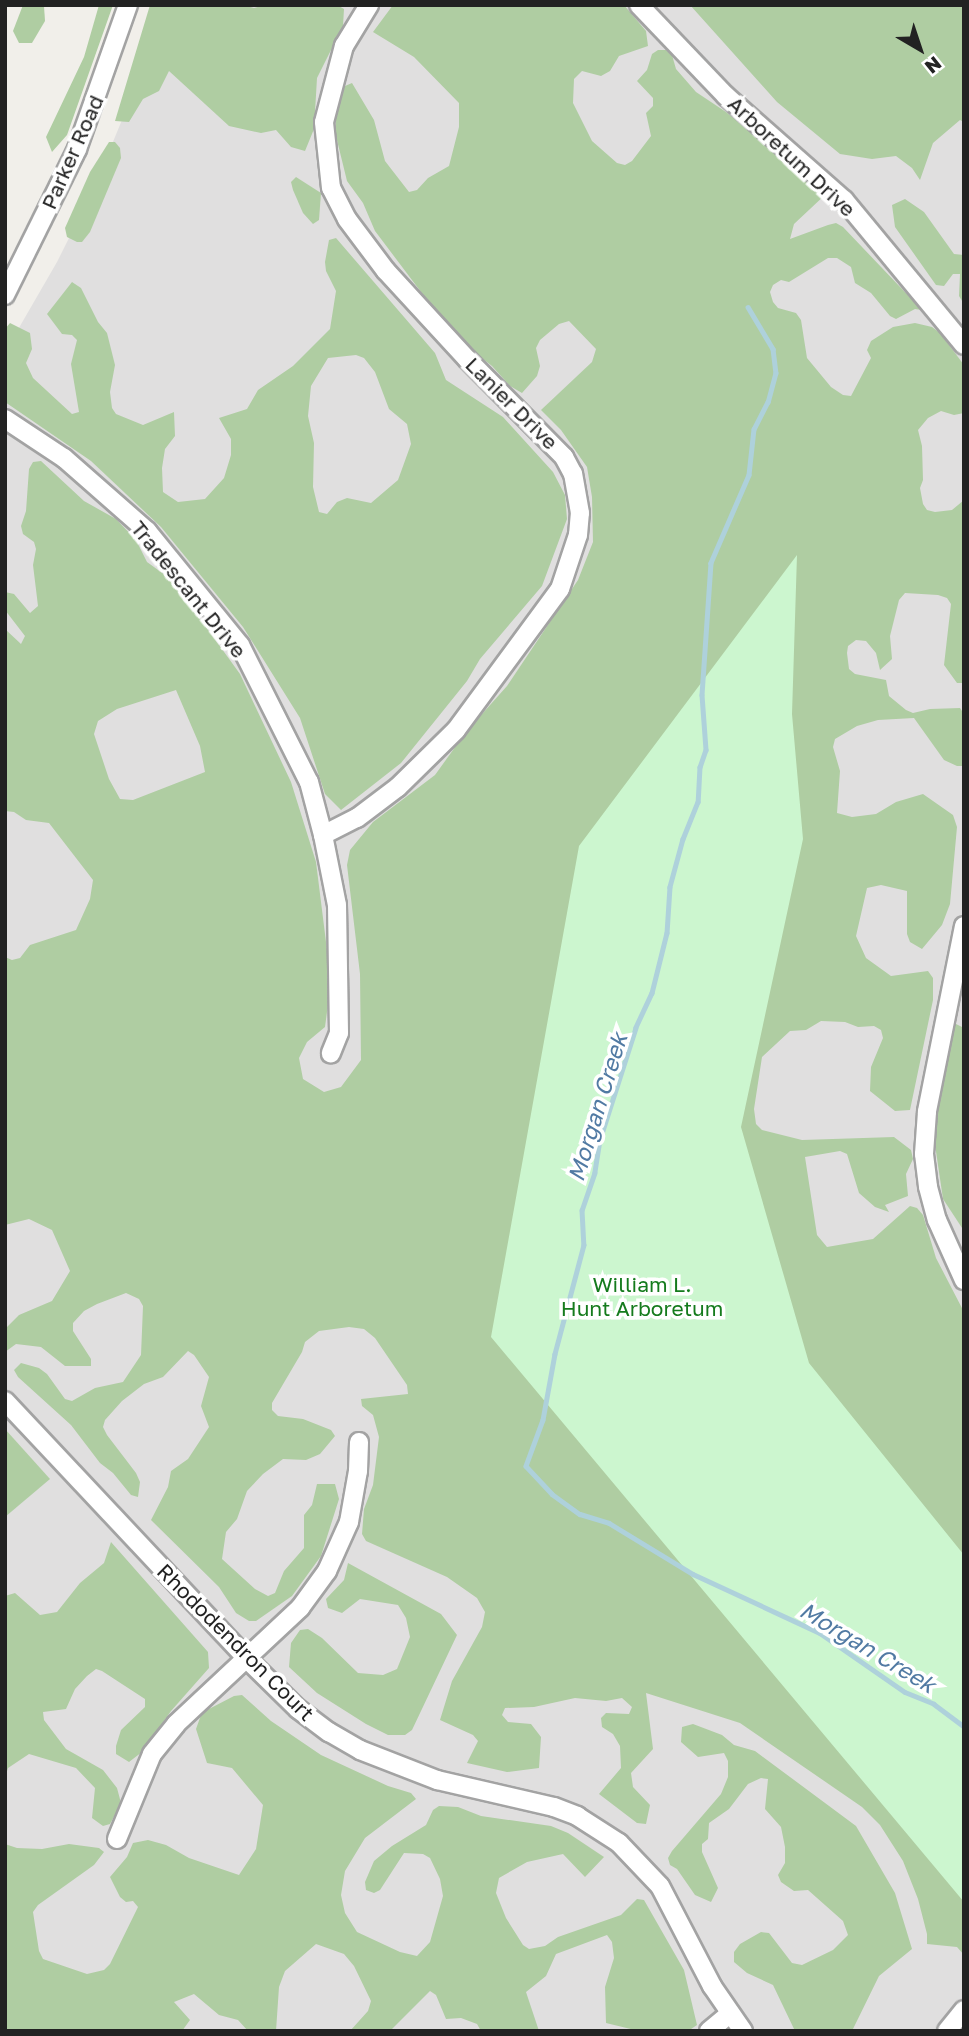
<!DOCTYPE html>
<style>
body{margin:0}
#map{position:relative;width:969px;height:2036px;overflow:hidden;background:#f1efea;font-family:"Golos Text",sans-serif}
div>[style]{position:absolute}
.residential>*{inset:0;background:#e0dfdf}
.forest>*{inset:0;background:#afcda2}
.park>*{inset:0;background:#ccf6cf}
.stream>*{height:4.5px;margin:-2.25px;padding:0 2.25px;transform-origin:2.25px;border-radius:2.25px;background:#aed1db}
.roads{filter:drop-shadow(2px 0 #a3a3a3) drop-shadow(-2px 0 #a3a3a3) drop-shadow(0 2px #a3a3a3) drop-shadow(0 -2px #a3a3a3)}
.minor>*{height:18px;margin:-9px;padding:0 9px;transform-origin:9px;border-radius:9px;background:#fff}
span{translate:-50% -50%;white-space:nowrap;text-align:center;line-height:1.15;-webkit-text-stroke:7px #fff;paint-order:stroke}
.street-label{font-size:21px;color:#222}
.park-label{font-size:21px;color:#157b1d}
.water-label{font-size:23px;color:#517aa3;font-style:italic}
.frame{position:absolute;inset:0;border:7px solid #222;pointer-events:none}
.north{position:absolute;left:885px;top:14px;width:70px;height:70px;-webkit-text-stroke:5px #fff;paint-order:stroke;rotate:141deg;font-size:19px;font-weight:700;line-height:28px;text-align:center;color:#222}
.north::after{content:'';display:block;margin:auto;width:24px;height:32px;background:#222;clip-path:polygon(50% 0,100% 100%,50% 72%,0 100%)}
</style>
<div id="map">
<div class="residential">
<i style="clip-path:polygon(161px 5px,964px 5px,964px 1555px,579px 846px,964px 1902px,964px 2031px,5px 2031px,5px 352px,57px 262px,94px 188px,131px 98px)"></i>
</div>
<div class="forest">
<i style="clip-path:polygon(23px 5px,44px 6px,45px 21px,32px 43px,19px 43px,13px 31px)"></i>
<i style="clip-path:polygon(99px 5px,113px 5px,67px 135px,52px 152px,46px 137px,84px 57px)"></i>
<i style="clip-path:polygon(150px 5px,243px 5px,254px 8px,265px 5px,337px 5px,344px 9px,343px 26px,317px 78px,314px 129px,305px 151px,291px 147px,276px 130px,261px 133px,229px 126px,169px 71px,159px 91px,143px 99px,129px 122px,115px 121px)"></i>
<i style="clip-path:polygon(evenodd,393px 5px,624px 5px,646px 31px,648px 46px,619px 56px,610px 71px,601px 76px,582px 71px,574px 79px,573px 103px,592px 141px,617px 163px,625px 165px,632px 161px,651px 136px,646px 113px,653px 106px,653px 98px,637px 81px,647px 70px,652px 54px,658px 50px,666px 50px,672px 55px,676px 69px,696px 92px,726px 112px,826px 194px,794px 224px,790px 239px,828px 225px,836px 223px,843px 227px,922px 310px,915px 309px,896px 319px,890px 316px,871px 293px,855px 283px,851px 267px,837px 258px,828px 258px,789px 282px,781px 280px,773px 285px,770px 292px,773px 302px,778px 308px,796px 313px,801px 320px,807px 358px,831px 387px,843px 395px,851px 396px,871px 358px,867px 350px,871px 341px,893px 327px,915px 323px,932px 327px,940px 333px,964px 365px,964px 413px,954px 415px,941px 411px,928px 418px,918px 430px,922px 446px,923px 480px,920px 488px,923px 504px,927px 510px,935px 512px,952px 510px,964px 500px,964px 683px,957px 683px,944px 665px,951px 604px,947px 598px,938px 595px,905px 593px,899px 600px,890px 636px,892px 659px,880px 670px,876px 653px,866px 641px,856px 640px,848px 646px,847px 653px,849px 669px,855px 674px,886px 680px,889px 696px,906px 710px,913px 713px,930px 709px,960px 708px,964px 714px,964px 766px,957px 766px,944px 760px,914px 718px,878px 720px,857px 726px,835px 739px,833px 747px,840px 771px,837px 813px,852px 817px,876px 814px,896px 802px,923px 794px,953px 815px,957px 827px,950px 904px,942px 925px,922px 949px,910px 942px,907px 934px,907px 891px,881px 885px,867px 888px,856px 936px,866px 958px,891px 976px,928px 971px,933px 978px,933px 1000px,910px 1110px,895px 1111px,870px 1091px,871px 1067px,883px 1038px,881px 1030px,874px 1026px,858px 1027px,845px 1022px,821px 1021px,806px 1030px,790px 1031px,762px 1057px,754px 1109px,756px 1124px,762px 1130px,802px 1140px,894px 1137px,911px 1150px,913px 1159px,906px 1174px,908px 1196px,885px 1205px,889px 1212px,875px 1207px,859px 1193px,847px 1154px,840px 1151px,805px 1157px,817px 1235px,827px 1247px,873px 1239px,910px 1206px,917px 1208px,923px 1215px,936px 1258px,964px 1312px,964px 1955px,957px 1947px,927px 1944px,927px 1934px,918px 1899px,903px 1861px,880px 1825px,862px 1807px,740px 1723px,646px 1693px,653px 1749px,631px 1773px,633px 1787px,650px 1805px,646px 1824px,637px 1823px,599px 1794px,621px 1768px,620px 1746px,613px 1734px,602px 1727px,601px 1718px,606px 1713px,629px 1714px,632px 1707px,622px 1698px,606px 1701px,575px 1698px,534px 1707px,505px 1708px,502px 1715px,508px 1722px,531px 1724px,541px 1737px,539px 1768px,507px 1772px,467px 1763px,478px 1741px,473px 1735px,440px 1720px,452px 1681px,482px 1627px,485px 1612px,477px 1598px,447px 1577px,366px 1541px,362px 1534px,364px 1509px,373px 1485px,379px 1437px,373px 1415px,362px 1406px,361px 1399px,408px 1394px,407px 1385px,375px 1338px,364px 1329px,349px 1327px,319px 1331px,305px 1342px,302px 1352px,272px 1403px,272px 1410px,278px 1416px,303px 1419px,331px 1430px,335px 1436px,320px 1454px,306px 1460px,283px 1459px,263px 1474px,247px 1491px,237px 1519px,226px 1532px,222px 1559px,255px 1589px,268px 1596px,275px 1593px,284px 1571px,304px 1548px,304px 1515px,312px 1505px,317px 1484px,335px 1484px,339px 1499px,321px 1556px,292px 1596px,256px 1621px,249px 1621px,236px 1613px,219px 1587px,151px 1520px,168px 1487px,171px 1471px,188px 1459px,209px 1427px,201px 1406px,209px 1377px,194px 1355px,188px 1351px,163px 1377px,144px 1384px,122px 1401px,105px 1420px,103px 1427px,107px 1435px,136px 1473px,140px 1482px,138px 1497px,131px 1495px,113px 1473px,100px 1463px,71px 1425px,18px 1377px,14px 1370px,21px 1363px,39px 1368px,47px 1374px,65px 1399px,72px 1401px,95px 1388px,123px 1382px,141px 1355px,143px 1306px,139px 1299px,126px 1293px,97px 1304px,84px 1311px,73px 1323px,73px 1331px,91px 1359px,91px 1366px,65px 1366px,41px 1347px,16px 1344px,5px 1352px,5px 1329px,19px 1315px,52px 1301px,70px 1271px,52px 1230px,29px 1219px,5px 1225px,5px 957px,12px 960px,20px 958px,30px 945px,76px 930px,90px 899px,93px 880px,49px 823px,26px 820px,14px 812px,5px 811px,5px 629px,21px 644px,25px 636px,5px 610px,5px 592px,14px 594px,30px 613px,38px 606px,33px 565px,36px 549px,34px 542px,23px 534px,21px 526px,26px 511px,29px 469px,33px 462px,41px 461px,84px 501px,116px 519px,136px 540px,147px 562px,172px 580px,240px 674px,291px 782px,316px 862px,331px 982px,325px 1027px,307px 1042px,299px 1058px,303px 1079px,324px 1092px,341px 1087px,361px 1060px,360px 974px,347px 865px,350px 850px,373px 822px,435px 775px,466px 732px,507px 686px,578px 580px,593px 542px,592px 497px,587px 467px,561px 430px,541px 410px,592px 362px,596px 349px,569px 321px,559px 324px,540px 340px,536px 348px,540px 366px,537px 376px,522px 393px,510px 386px,492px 366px,455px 337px,375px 231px,363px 203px,347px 181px,335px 132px,336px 117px,345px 86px,352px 83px,374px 120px,385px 161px,409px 192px,417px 190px,428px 178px,449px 166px,459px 127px,459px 103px,414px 57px,373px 32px,393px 5px,176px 690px,200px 746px,205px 772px,133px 800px,120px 799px,109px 779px,94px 734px,98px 721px,117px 709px,176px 690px)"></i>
<i style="clip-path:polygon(690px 5px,964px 5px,964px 122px,960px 120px,933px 143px,920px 180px,912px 168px,896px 156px,872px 159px,840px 154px,777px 102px)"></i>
<i style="clip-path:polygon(109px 142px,115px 142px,120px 148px,121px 158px,90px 232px,82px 242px,77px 242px,67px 237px,65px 228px,90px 172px)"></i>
<i style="clip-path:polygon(296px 177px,321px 193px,319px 220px,313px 224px,303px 213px,293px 190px,291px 182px)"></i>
<i style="clip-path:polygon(905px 199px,924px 212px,954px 254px,964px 255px,964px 304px,959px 296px,960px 274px,953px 274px,944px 286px,936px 285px,895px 227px,892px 205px)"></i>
<i style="clip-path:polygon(evenodd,336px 238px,435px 353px,446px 380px,503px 417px,553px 472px,565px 495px,567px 519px,542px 586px,480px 659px,467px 681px,401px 763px,341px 810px,325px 794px,300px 718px,243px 627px,161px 527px,91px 461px,5px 402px,5px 329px,10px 323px,30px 333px,32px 349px,26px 363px,33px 378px,72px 414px,79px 412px,71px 364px,77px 340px,72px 335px,62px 334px,47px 314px,72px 282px,81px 288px,98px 322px,107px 333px,115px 365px,110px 392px,112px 408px,116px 414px,143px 425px,174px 412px,175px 436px,165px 449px,162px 468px,163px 492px,178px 502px,205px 499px,224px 478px,231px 455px,231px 439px,219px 418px,247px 409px,258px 390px,293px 366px,330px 329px,336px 291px,326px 271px,325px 262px,329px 240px,336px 238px,356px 355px,364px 358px,375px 372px,389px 409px,407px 424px,411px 444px,398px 480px,371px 503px,347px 498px,337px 502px,327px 514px,319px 512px,313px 487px,314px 443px,308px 416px,311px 386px,328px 358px,356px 355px)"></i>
<i style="clip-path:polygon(954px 1023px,964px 1028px,964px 1231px,943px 1199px,934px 1138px,942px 1068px)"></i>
<i style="clip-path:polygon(5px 1429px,50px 1479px,5px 1517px)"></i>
<i style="clip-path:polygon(111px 1542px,208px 1652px,209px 1668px,171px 1711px,142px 1752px,129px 1762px,116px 1754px,116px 1746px,121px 1730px,145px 1707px,145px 1699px,102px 1671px,96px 1669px,87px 1676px,75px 1689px,66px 1709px,43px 1712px,44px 1720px,66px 1749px,103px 1770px,117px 1788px,121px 1803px,110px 1824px,103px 1826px,92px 1818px,95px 1788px,76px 1768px,29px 1754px,8px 1768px,5px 1778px,5px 1596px,15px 1593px,40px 1615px,57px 1612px,80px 1583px,104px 1563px)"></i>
<i style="clip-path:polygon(348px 1563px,441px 1614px,457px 1635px,412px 1730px,405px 1735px,388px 1735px,366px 1724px,317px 1693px,289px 1667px,291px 1643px,300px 1630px,308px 1629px,322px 1638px,358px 1673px,383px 1675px,397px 1669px,410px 1637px,406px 1618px,398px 1605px,360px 1599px,342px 1613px,328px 1608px,326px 1599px,344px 1580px)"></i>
<i style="clip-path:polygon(242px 1695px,271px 1721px,321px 1755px,388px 1786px,411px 1793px,416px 1799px,365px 1838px,345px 1871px,341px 1895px,345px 1913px,357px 1932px,400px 1952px,417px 1956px,430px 1942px,443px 1896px,440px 1879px,430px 1858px,423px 1854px,404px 1853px,380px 1890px,374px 1893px,366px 1890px,365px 1882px,374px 1861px,392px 1846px,426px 1825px,433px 1810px,439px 1806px,458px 1807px,481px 1816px,551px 1826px,568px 1833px,604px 1857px,585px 1877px,563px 1854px,527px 1862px,499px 1878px,496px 1893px,506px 1918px,523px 1945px,529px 1949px,545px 1946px,558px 1937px,621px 1915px,637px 1899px,644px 1900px,684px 1970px,697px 2025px,688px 2031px,639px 2031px,606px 2023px,605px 1987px,614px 1958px,612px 1942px,607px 1935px,556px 1954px,546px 1976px,526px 1992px,539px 2031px,481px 2031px,477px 2024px,461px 2018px,446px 2019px,436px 1995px,430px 1991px,390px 2031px,350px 2031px,368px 2011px,371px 2001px,354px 1966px,344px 1954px,316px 1944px,285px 1971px,279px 1987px,276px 2031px,248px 2031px,238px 2020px,219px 2015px,194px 1994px,174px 2002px,190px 2020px,182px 2031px,5px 2031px,5px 1844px,17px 1848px,42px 1849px,69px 1844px,99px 1848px,104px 1852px,94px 1865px,38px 1905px,33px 1912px,39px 1951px,43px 1959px,87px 1974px,104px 1970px,110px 1964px,138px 1907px,133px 1901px,126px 1902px,120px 1897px,110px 1877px,127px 1857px,133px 1843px,148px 1840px,166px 1845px,189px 1858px,239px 1875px,256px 1849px,263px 1805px,232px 1768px,207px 1763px,196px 1729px,201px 1715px,207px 1710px,234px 1696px)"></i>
<i style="clip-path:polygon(693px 1724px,722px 1735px,734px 1745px,755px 1751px,856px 1826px,895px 1893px,912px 1949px,879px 1976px,852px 2031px,795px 2031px,773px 1985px,747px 1973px,734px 1962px,734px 1952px,740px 1944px,761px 1932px,769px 1933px,792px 1963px,802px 1965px,833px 1950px,848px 1935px,843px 1921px,808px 1890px,794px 1891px,781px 1882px,778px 1875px,785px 1863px,785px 1847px,781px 1827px,765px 1809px,768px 1779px,761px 1778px,748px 1784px,729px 1809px,709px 1823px,708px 1839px,702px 1844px,702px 1852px,718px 1888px,711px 1902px,695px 1895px,677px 1869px,670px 1865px,668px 1858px,672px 1851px,721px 1794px,728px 1777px,728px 1761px,724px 1753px,698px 1757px,681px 1742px,682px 1727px)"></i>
</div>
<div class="park">
<i style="clip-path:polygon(797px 555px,792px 714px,803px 839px,741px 1127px,809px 1363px,964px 1555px,964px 1902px,491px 1337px,579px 846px)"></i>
</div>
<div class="stream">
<i style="left:748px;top:307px;width:49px;rotate:59.2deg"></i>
<i style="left:773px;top:349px;width:24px;rotate:83deg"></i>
<i style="left:776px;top:373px;width:30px;rotate:105deg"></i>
<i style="left:768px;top:402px;width:30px;rotate:117deg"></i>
<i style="left:754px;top:429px;width:46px;rotate:96.2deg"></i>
<i style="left:749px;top:475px;width:96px;rotate:113.4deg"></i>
<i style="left:711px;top:563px;width:132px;rotate:93.9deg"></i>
<i style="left:702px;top:695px;width:55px;rotate:85.8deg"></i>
<i style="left:706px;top:750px;width:18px;rotate:109deg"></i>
<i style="left:700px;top:767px;width:35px;rotate:93deg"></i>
<i style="left:698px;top:802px;width:40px;rotate:112deg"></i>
<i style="left:683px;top:839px;width:50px;rotate:105.2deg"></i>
<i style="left:670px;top:887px;width:46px;rotate:93.7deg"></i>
<i style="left:667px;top:933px;width:62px;rotate:104deg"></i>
<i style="left:652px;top:993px;width:38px;rotate:115deg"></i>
<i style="left:636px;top:1028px;width:118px;rotate:107.8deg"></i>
<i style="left:600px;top:1140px;width:33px;rotate:99deg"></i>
<i style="left:595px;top:1173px;width:39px;rotate:109deg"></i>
<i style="left:582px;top:1210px;width:35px;rotate:87deg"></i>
<i style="left:584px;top:1245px;width:113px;rotate:104.9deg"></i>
<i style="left:555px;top:1354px;width:67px;rotate:100.3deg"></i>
<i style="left:543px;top:1420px;width:49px;rotate:110.3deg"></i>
<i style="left:526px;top:1466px;width:38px;rotate:47deg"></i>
<i style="left:552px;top:1494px;width:34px;rotate:36deg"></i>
<i style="left:580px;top:1514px;width:30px;rotate:17deg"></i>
<i style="left:609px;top:1523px;width:98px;rotate:31.3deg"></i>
<i style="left:693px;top:1574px;width:140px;rotate:24.9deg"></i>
<i style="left:820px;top:1633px;width:103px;rotate:34.8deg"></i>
<i style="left:905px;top:1692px;width:31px;rotate:22deg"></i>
<i style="left:934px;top:1704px;width:38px;rotate:37deg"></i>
</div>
<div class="roads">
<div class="minor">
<i style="left:639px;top:5px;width:126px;rotate:46.3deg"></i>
<i style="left:726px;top:96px;width:157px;rotate:41.4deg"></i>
<i style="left:844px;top:200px;width:188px;rotate:50.4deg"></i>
<i style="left:5px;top:295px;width:163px;rotate:-63.7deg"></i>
<i style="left:77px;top:149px;width:153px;rotate:-70.5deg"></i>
<i style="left:5px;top:419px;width:71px;rotate:33.5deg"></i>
<i style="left:64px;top:458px;width:111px;rotate:41.3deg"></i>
<i style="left:147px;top:531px;width:147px;rotate:50.8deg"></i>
<i style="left:240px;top:645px;width:153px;rotate:63.3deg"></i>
<i style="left:309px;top:782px;width:55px;rotate:75.2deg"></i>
<i style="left:323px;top:835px;width:71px;rotate:78.7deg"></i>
<i style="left:337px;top:905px;width:128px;rotate:89.1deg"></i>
<i style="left:339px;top:1033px;width:22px;rotate:112deg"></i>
<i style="left:323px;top:835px;width:38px;rotate:-27deg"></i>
<i style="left:357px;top:818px;width:51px;rotate:-37.1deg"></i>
<i style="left:398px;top:787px;width:81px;rotate:-44.5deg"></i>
<i style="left:456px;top:730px;width:175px;rotate:-53.6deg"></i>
<i style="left:560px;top:589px;width:57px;rotate:-71.6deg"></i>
<i style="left:578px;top:535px;width:22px;rotate:-85deg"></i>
<i style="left:580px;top:513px;width:40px;rotate:-100deg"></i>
<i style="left:573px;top:474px;width:19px;rotate:-118deg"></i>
<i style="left:564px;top:457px;width:138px;rotate:-134.7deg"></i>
<i style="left:467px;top:359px;width:120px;rotate:-132.6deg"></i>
<i style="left:386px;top:271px;width:65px;rotate:-126.9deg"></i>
<i style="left:347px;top:219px;width:35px;rotate:-117deg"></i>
<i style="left:331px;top:188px;width:66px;rotate:-96.1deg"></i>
<i style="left:324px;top:122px;width:79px;rotate:-75.3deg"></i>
<i style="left:344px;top:46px;width:48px;rotate:-58.6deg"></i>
<i style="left:964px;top:926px;width:190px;rotate:101.3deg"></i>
<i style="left:927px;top:1112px;width:42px;rotate:94.1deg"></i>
<i style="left:924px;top:1154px;width:33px;rotate:83deg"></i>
<i style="left:928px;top:1187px;width:34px;rotate:75deg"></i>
<i style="left:937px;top:1220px;width:66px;rotate:65.8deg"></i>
<i style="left:5px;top:1401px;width:351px;rotate:46.8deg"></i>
<i style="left:245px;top:1657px;width:74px;rotate:44.5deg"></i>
<i style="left:298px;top:1709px;width:39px;rotate:37deg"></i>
<i style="left:329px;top:1732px;width:36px;rotate:30deg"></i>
<i style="left:360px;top:1750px;width:83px;rotate:21.3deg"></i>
<i style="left:437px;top:1780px;width:120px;rotate:13deg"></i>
<i style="left:554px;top:1807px;width:25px;rotate:21deg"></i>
<i style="left:577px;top:1816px;width:50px;rotate:32.7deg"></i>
<i style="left:619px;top:1843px;width:59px;rotate:46.4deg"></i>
<i style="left:660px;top:1886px;width:113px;rotate:62.5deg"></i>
<i style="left:712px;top:1986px;width:55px;rotate:55.4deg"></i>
<i style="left:117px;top:1839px;width:92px;rotate:-67.6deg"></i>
<i style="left:152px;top:1754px;width:38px;rotate:-51deg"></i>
<i style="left:176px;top:1724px;width:170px;rotate:-43.1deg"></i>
<i style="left:300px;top:1608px;width:46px;rotate:-53.9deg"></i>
<i style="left:327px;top:1571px;width:54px;rotate:-65.8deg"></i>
<i style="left:349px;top:1522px;width:52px;rotate:-80deg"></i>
<i style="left:358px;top:1471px;width:29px;rotate:-88deg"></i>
<i style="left:709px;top:2031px;width:26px;rotate:-40deg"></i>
<i style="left:947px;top:2031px;width:27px;rotate:-51deg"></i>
</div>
</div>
<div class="street-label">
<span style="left:72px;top:152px;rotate:-66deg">Parker Road</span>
<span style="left:792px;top:156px;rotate:43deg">Arboretum Drive</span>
<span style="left:512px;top:403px;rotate:45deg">Lanier Drive</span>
<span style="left:189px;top:589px;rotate:51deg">Tradescant Drive</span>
<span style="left:236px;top:1642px;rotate:45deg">Rhododendron Court</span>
</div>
<div class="park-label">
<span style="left:642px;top:1296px">William L.<br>Hunt Arboretum</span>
</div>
<div class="water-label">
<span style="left:597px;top:1107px;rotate:-73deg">Morgan Creek</span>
<span style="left:868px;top:1647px;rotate:31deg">Morgan Creek</span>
</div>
<div class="frame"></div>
<div class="north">N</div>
</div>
